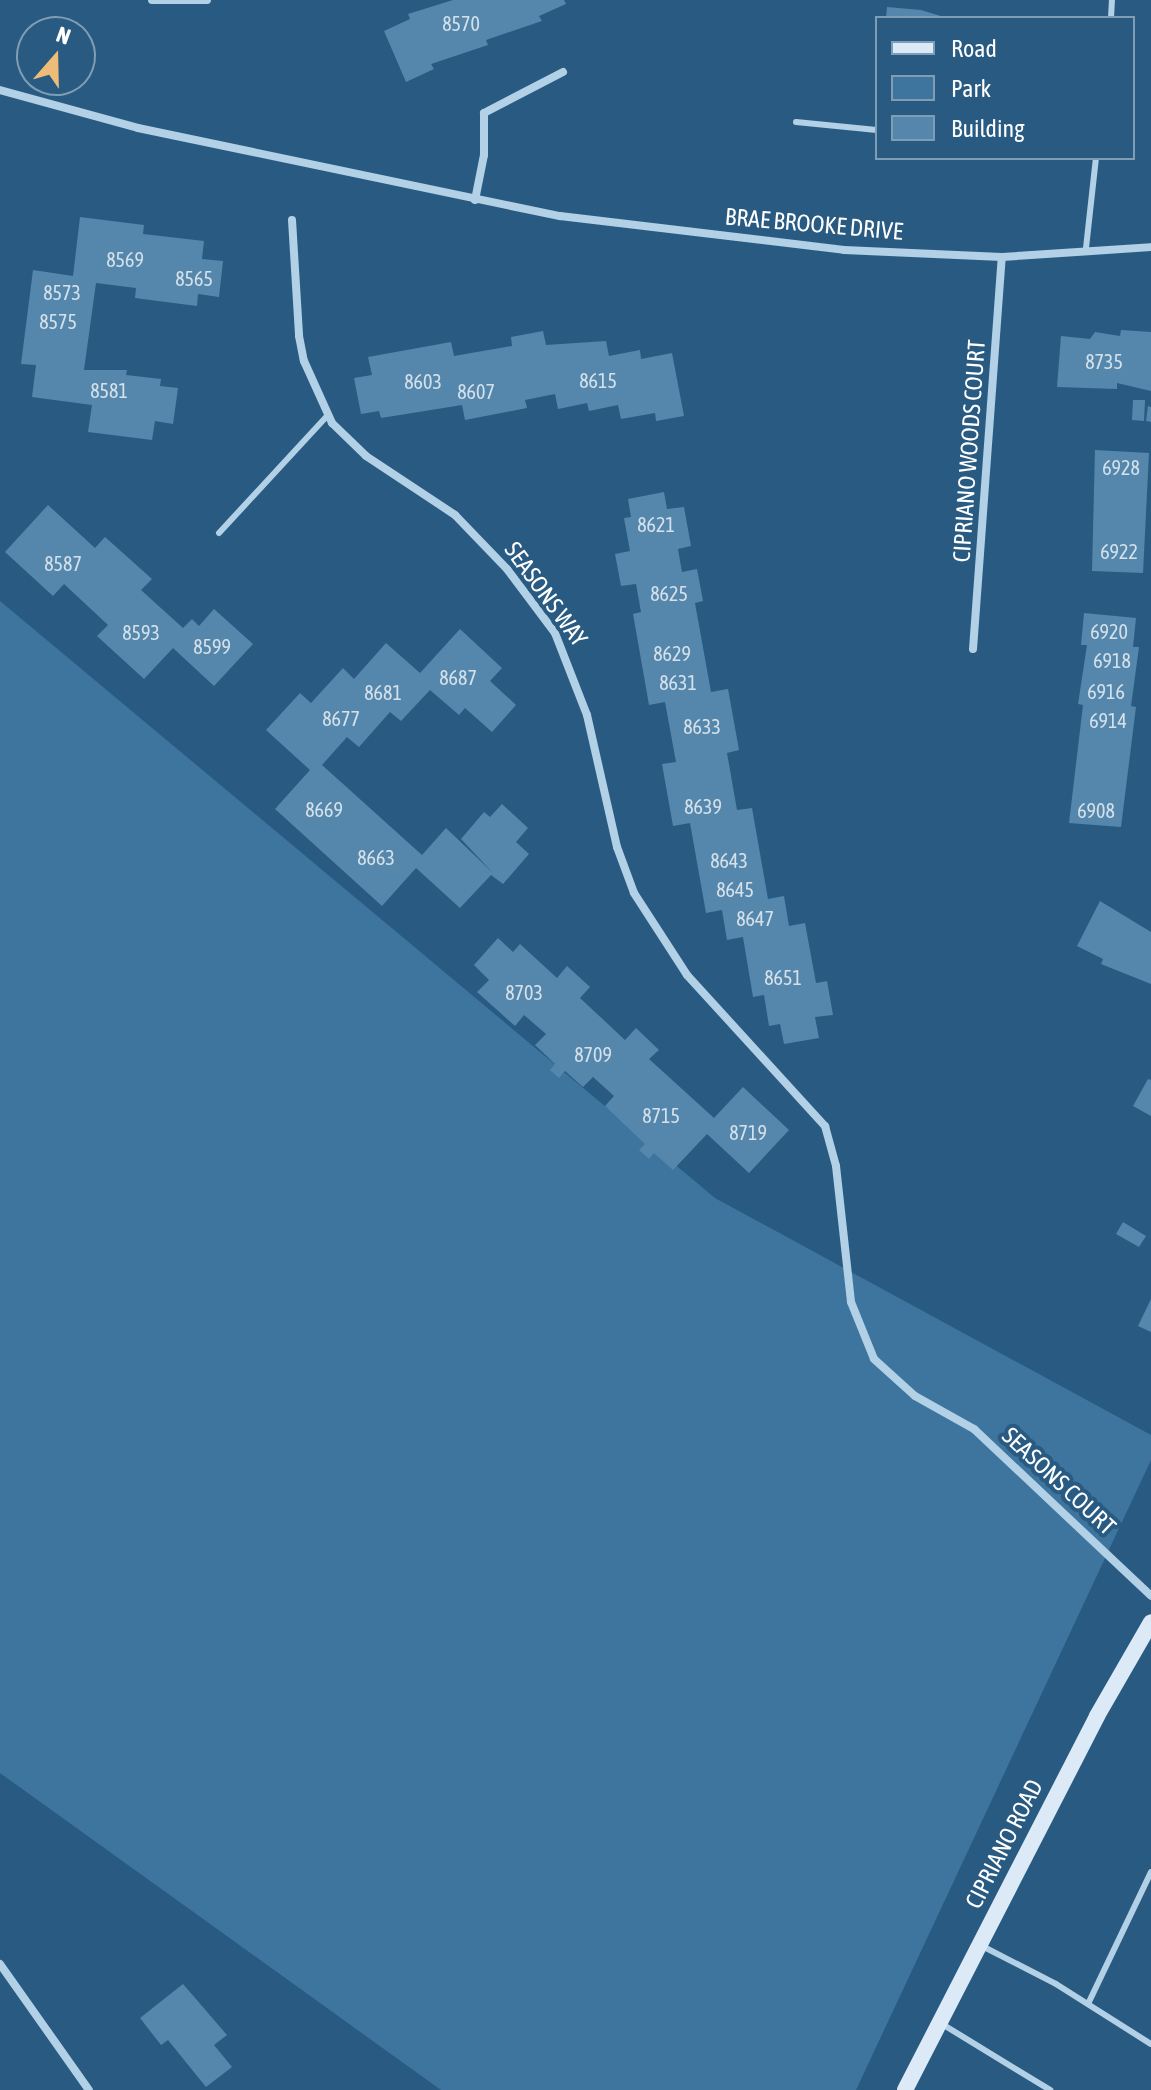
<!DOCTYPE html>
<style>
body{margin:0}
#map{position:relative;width:1151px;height:2090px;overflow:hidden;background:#295b82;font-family:"Asap Condensed",sans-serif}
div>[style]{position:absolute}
.green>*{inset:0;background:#3d759f}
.building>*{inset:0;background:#5587ac}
.lane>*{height:6px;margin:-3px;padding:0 3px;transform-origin:3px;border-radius:3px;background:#b2d0e6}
.street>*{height:8px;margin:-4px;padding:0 4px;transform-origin:4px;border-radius:4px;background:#b2d0e6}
.secondary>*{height:16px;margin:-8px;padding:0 8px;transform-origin:8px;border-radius:8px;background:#dbeaf6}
span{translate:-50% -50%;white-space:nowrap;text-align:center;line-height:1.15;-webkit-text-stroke:8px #295b82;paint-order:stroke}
.number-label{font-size:20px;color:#d4e1ea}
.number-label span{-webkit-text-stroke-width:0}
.street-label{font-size:24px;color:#fff}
.legend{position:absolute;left:875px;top:16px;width:260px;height:144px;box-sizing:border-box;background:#295b82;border:2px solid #7f9db4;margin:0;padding:10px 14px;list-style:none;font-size:24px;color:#fff}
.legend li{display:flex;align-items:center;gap:16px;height:40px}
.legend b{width:40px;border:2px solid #7f9db4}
.north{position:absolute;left:16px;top:16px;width:80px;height:80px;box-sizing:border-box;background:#295b82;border:2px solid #7f9db4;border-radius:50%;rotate:20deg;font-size:22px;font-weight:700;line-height:32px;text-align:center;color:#fff}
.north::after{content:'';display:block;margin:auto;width:28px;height:36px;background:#edbd78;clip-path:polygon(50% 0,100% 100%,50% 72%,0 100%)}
</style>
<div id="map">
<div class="green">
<i style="clip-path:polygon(0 601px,715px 1198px,1151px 1435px,1151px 1460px,856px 2090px,441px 2090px,0 1773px)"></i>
</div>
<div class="building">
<i style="clip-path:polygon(453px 0,564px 0,566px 4px,539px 16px,542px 21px,486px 40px,488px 45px,431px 64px,434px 69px,406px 82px,384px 31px,410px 19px,408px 14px)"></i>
<i style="clip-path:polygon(887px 7px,921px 10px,947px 18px,886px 18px)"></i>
<i style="clip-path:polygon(80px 217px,144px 225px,143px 234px,204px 241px,202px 259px,223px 261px,219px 297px,198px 294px,197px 306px,135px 298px,136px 288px,96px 283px,84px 370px,127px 370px,126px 375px,161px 379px,160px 386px,178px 388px,173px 424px,155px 421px,152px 440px,88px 432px,92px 405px,32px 397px,36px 365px,21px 364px,33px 270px,73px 276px)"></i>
<i style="clip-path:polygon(1121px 330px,1151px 332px,1151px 391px,1117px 383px,1117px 389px,1057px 387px,1061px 336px,1090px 339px,1095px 332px,1120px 336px)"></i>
<i style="clip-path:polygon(543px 331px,546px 345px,606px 341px,609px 356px,640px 350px,641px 359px,672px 353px,684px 416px,656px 421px,655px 413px,621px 419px,618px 405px,589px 411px,587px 403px,558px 409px,555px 394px,525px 400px,527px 408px,465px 420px,462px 405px,381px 418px,379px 411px,361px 414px,354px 378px,372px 375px,368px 357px,451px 342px,454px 356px,512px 346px,511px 337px)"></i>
<i style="clip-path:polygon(1133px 400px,1145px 400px,1144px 421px,1132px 420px)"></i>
<i style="clip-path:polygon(1148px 406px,1151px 407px,1151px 422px,1146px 421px)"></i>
<i style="clip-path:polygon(1095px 450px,1149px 453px,1143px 573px,1092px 571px)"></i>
<i style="clip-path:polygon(664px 492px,667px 509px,684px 507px,691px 546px,678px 549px,682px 572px,697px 569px,703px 601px,695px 603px,711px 692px,728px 689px,739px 750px,727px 753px,737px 810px,752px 808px,768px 899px,784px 896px,789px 926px,805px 923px,816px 983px,827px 981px,833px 1015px,815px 1017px,819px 1038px,784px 1044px,780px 1024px,769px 1026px,764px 995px,753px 997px,743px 937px,727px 940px,722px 910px,706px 913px,690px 823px,673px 826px,662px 764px,676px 762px,665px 702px,649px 705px,633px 614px,641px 612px,636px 584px,621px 586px,615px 554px,630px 551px,624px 518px,631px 517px,628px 499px)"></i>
<i style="clip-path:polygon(48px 505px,95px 548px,105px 537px,152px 579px,141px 590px,183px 628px,192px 619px,199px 626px,214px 609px,253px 644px,214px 686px,173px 648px,144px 679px,97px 636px,108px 625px,64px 584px,53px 596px,5px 552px)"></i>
<i style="clip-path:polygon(1084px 613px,1136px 618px,1133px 647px,1139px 647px,1131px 706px,1136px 707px,1121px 827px,1069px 823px,1083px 705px,1078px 704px,1087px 645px,1081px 645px)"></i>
<i style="clip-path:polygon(460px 629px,502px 668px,490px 681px,516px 705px,492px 732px,465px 708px,459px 715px,430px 690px,401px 721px,390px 712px,359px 747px,347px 737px,322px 765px,422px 855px,446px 828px,493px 873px,461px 839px,484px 812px,490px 817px,502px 804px,528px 828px,516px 842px,529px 854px,503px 884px,491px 875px,460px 908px,416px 868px,382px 906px,275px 809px,310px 770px,266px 730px,300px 693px,311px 703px,343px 668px,354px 679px,386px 643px,420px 673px)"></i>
<i style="clip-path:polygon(1100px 901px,1151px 932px,1151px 984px,1101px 964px,1103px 959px,1077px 946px)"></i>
<i style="clip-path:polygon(498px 938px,513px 952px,520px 944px,557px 978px,567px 966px,590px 987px,580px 998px,625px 1040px,636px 1028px,659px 1050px,649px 1059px,714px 1118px,743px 1087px,789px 1130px,749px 1173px,707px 1134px,673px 1170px,654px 1153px,649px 1159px,639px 1150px,645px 1144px,605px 1106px,614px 1096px,593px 1077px,583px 1087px,565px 1071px,559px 1078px,550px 1070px,555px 1064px,535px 1045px,546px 1034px,524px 1015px,515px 1026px,477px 992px,489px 980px,474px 965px)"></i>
<i style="clip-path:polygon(1148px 1079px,1151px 1080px,1151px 1116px,1133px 1106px)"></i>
<i style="clip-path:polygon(1123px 1222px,1146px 1236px,1139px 1247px,1116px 1234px)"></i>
<i style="clip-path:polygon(1151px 1299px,1151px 1332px,1138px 1326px)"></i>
<i style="clip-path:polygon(183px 1984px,227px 2035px,214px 2045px,232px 2067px,206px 2087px,168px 2040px,161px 2045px,140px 2018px)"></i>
</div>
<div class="lane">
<i style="left:1111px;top:18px;width:18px;rotate:-87deg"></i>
<i style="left:796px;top:122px;width:81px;rotate:5.6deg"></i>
<i style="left:1086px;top:248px;width:91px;rotate:-83.7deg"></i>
<i style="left:219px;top:533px;width:161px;rotate:-47.3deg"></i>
<i style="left:982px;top:1946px;width:83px;rotate:27.2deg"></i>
<i style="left:1056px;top:1984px;width:112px;rotate:32.3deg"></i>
<i style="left:1088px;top:2004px;width:146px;rotate:-64.5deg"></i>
<i style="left:942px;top:2024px;width:127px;rotate:31.4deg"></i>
</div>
<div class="street">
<i style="left:152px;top:0;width:55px"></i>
<i style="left:0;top:90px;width:143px;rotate:15.4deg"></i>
<i style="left:138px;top:128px;width:431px;rotate:11.8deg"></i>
<i style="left:560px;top:216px;width:286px;rotate:6.8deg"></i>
<i style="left:844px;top:250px;width:158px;rotate:2.5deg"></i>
<i style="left:1002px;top:257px;width:149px;rotate:-3.8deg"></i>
<i style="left:475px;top:200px;width:46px;rotate:-78.7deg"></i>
<i style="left:484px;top:155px;width:42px;rotate:-90deg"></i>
<i style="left:484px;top:113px;width:89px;rotate:-27.4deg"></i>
<i style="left:292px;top:220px;width:116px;rotate:86.5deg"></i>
<i style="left:299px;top:336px;width:25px;rotate:79deg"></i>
<i style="left:304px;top:361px;width:68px;rotate:65.7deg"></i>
<i style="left:332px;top:423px;width:47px;rotate:44.1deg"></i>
<i style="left:366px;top:456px;width:107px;rotate:33.5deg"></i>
<i style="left:455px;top:515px;width:75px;rotate:46.1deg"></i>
<i style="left:507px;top:569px;width:80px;rotate:53.1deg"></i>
<i style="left:555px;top:633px;width:88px;rotate:68.7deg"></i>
<i style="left:587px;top:715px;width:135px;rotate:77.2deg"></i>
<i style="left:617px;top:847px;width:49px;rotate:69.7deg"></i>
<i style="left:634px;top:893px;width:98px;rotate:57.1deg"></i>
<i style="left:687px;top:975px;width:205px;rotate:47.6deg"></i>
<i style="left:825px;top:1126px;width:41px;rotate:74.6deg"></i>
<i style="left:836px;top:1166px;width:137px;rotate:83.7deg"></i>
<i style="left:851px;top:1302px;width:61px;rotate:68deg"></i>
<i style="left:874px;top:1359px;width:55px;rotate:42.1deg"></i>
<i style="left:915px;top:1396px;width:68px;rotate:29.2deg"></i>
<i style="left:974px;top:1429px;width:243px;rotate:43.3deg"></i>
<i style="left:973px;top:649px;width:393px;rotate:-85.8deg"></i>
<i style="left:0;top:1964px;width:154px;rotate:54.8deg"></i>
</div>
<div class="secondary">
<i style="left:905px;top:2090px;width:420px;rotate:-62.8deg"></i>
<i style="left:1097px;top:1716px;width:108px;rotate:-60.1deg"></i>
</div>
<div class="number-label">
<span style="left:461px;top:23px">8570</span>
<span style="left:125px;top:259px">8569</span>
<span style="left:194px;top:278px">8565</span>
<span style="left:62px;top:292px">8573</span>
<span style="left:58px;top:321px">8575</span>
<span style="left:1104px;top:361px">8735</span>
<span style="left:598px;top:380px">8615</span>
<span style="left:423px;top:381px">8603</span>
<span style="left:109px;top:390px">8581</span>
<span style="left:476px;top:391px">8607</span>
<span style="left:1121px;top:467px">6928</span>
<span style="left:656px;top:524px">8621</span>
<span style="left:1119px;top:551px">6922</span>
<span style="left:63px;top:563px">8587</span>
<span style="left:669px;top:593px">8625</span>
<span style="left:1109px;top:631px">6920</span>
<span style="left:141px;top:632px">8593</span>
<span style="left:212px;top:646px">8599</span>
<span style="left:672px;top:653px">8629</span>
<span style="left:1112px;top:660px">6918</span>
<span style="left:458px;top:677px">8687</span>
<span style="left:678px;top:682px">8631</span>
<span style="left:1106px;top:691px">6916</span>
<span style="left:383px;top:692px">8681</span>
<span style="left:341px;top:718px">8677</span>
<span style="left:1108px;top:720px">6914</span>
<span style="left:702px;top:726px">8633</span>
<span style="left:703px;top:806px">8639</span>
<span style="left:324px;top:809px">8669</span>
<span style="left:1096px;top:810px">6908</span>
<span style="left:376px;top:857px">8663</span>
<span style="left:729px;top:860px">8643</span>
<span style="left:735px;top:889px">8645</span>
<span style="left:755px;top:918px">8647</span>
<span style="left:783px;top:977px">8651</span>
<span style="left:524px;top:992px">8703</span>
<span style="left:593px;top:1054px">8709</span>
<span style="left:661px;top:1115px">8715</span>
<span style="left:748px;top:1132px">8719</span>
</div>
<div class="street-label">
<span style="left:814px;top:224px;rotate:5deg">BRAE BROOKE DRIVE</span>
<span style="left:969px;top:451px;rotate:-86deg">CIPRIANO WOODS COURT</span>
<span style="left:546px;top:594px;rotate:54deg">SEASONS WAY</span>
<span style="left:1059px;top:1481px;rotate:43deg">SEASONS COURT</span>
<span style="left:1004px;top:1844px;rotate:-63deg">CIPRIANO ROAD</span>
</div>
<ul class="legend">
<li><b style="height:10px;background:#dbeaf6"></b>Road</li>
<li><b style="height:22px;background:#3d759f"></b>Park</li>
<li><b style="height:22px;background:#5587ac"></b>Building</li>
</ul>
<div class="north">N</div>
</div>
